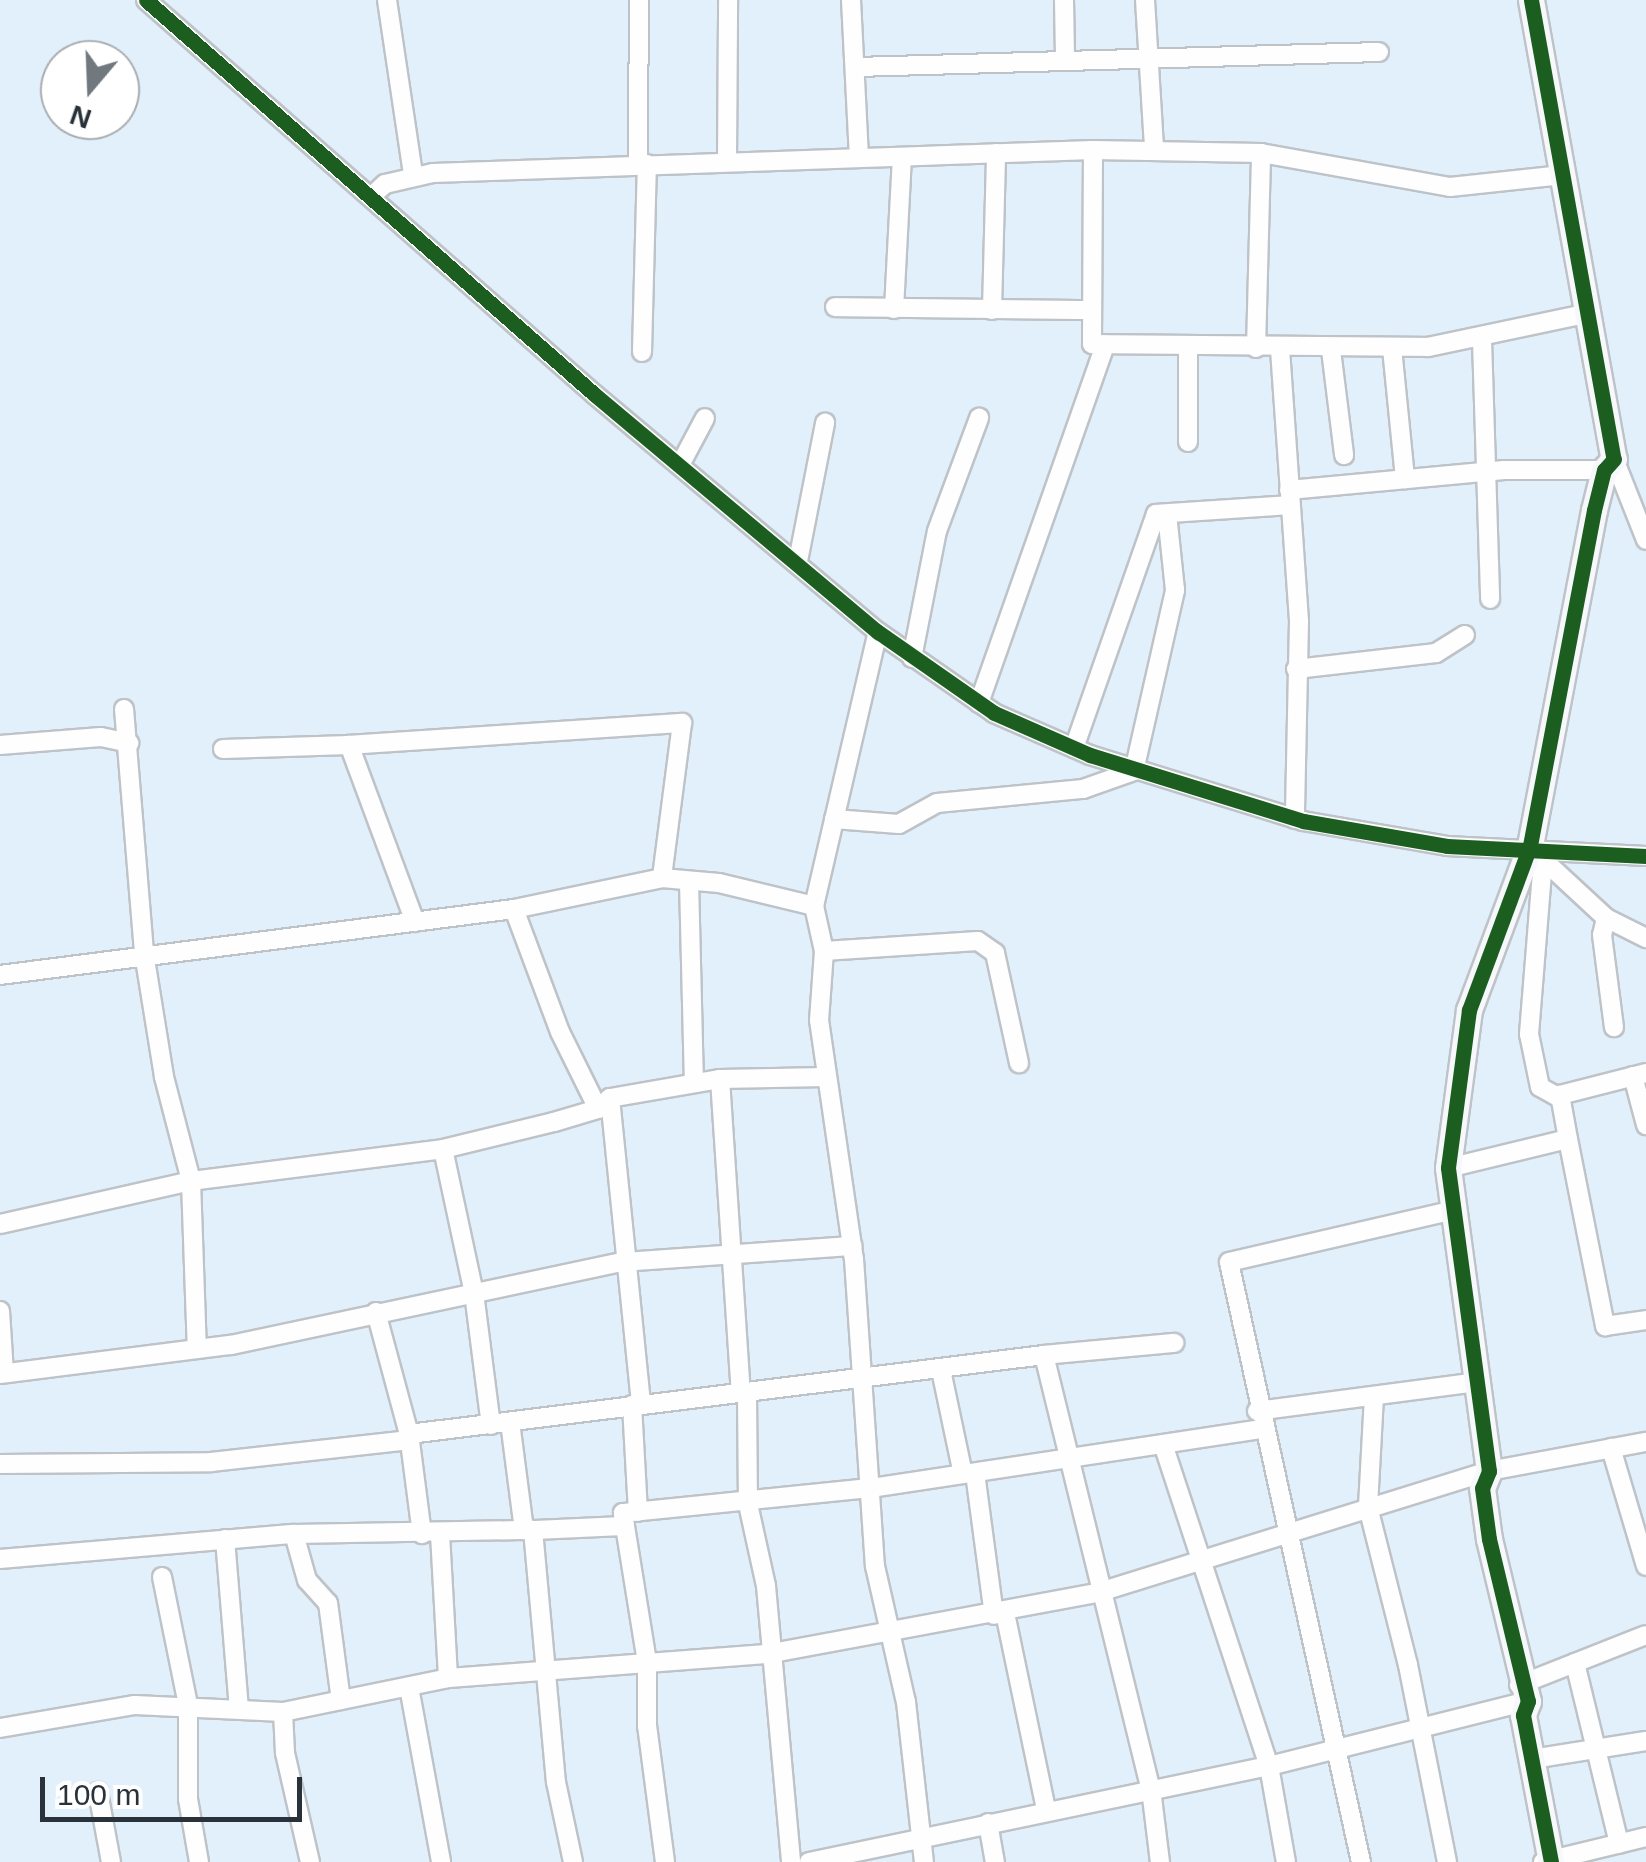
<!DOCTYPE html>
<style>
body{margin:0}
#map{position:relative;width:1646px;height:1862px;overflow:hidden;background:#f8fbfd;font-family:Arial,sans-serif}
div>[style]{position:absolute}
.green>*{inset:0;background:#e2f0fc}
.roads{filter:drop-shadow(2px 0 #bec3c8) drop-shadow(-2px 0 #bec3c8) drop-shadow(0 2px #bec3c8) drop-shadow(0 -2px #bec3c8)}
.street>*{height:18px;margin:-9px;padding:0 9px;transform-origin:9px;border-radius:9px;background:#fefeff}
.secondary>*{height:25px;margin:-12.5px;padding:0 12.5px;transform-origin:12.5px;border-radius:12.5px;background:#f6f8fb}
.cycleway>*{height:15px;margin:-7.5px;padding:0 7.5px;transform-origin:7.5px;border-radius:7.5px;background:#1b5e20}
span{translate:-50% -50%;white-space:nowrap;text-align:center;line-height:1.15;-webkit-text-stroke:10px #fff;paint-order:stroke}
.north{position:absolute;left:40px;top:40px;width:100px;height:100px;box-sizing:border-box;background:#fff;border:2px solid #a9adb0;border-radius:50%;rotate:199deg;font-size:28px;font-weight:700;line-height:40px;text-align:center;color:#29313a}
.north::after{content:'';display:block;margin:auto;width:35px;height:45px;background:#71787e;clip-path:polygon(50% 0,100% 100%,50% 72%,0 100%)}
.scale{position:absolute;left:40px;top:1777px;width:262px;height:45px;box-sizing:border-box;border:5px solid #29313a;border-top:0;padding-left:12px;font-size:30px;line-height:35px;white-space:nowrap;color:#29313a;-webkit-text-stroke:8px #fff;paint-order:stroke}
</style>
<div id="map">
<div class="green">
<i style="clip-path:polygon(evenodd,0 0,1646px 0,1646px 1862px,0 1862px,0 0,60px 60px,120px 60px,120px 120px,60px 120px,60px 60px)"></i>
</div>
<div class="roads">
<div class="street">
<i style="left:146px;top:0;width:597px;rotate:41.33deg"></i>
<i style="left:594px;top:394px;width:371px;rotate:40deg"></i>
<i style="left:878px;top:632px;width:141px;rotate:34.9deg"></i>
<i style="left:994px;top:713px;width:105px;rotate:23.6deg"></i>
<i style="left:1090px;top:755px;width:223px;rotate:17.2deg"></i>
<i style="left:1303px;top:821px;width:146px;rotate:9.8deg"></i>
<i style="left:1447px;top:846px;width:199px;rotate:2.9deg"></i>
<i style="left:387px;top:0;width:177px;rotate:81.5deg"></i>
<i style="left:851px;top:0;width:158px;rotate:87.1deg"></i>
<i style="left:1064px;top:0;width:60px;rotate:89deg"></i>
<i style="left:1145px;top:0;width:149px;rotate:86.5deg"></i>
<i style="left:856px;top:67px;width:523px;rotate:-1.64deg"></i>
<i style="left:1093px;top:150px;width:194px;rotate:90.3deg"></i>
<i style="left:1092px;top:344px;width:336px;rotate:0.5deg"></i>
<i style="left:1428px;top:347px;width:159px;rotate:-11.9deg"></i>
<i style="left:727px;top:160px;width:160px;rotate:-89.6deg"></i>
<i style="left:638px;top:164px;width:164px;rotate:-89.7deg"></i>
<i style="left:373px;top:195px;width:16px;rotate:-43deg"></i>
<i style="left:385px;top:184px;width:49px;rotate:-12.9deg"></i>
<i style="left:433px;top:173px;width:660px;rotate:-2deg"></i>
<i style="left:1093px;top:150px;width:168px;rotate:1deg"></i>
<i style="left:1261px;top:153px;width:192px;rotate:10.2deg"></i>
<i style="left:1450px;top:187px;width:113px;rotate:-6.1deg"></i>
<i style="left:835px;top:307px;width:256px;rotate:0.7deg"></i>
<i style="left:894px;top:309px;width:152px;rotate:-87deg"></i>
<i style="left:992px;top:310px;width:157px;rotate:-88.5deg"></i>
<i style="left:1482px;top:340px;width:259px;rotate:88.2deg"></i>
<i style="left:1188px;top:346px;width:96px;rotate:90deg"></i>
<i style="left:1256px;top:348px;width:195px;rotate:-88.5deg"></i>
<i style="left:1392px;top:348px;width:132px;rotate:84.3deg"></i>
<i style="left:1280px;top:349px;width:273px;rotate:86deg"></i>
<i style="left:1299px;top:621px;width:198px;rotate:91.2deg"></i>
<i style="left:1331px;top:350px;width:106px;rotate:82.9deg"></i>
<i style="left:642px;top:352px;width:188px;rotate:-88.5deg"></i>
<i style="left:1614px;top:459px;width:87px;rotate:68.4deg"></i>
<i style="left:680px;top:465px;width:53px;rotate:-62deg"></i>
<i style="left:1289px;top:490px;width:216px;rotate:-5.3deg"></i>
<i style="left:1504px;top:470px;width:100px"></i>
<i style="left:798px;top:561px;width:141px;rotate:-78.9deg"></i>
<i style="left:912px;top:658px;width:129px;rotate:-78.9deg"></i>
<i style="left:937px;top:531px;width:121px;rotate:-69.6deg"></i>
<i style="left:1296px;top:669px;width:141px;rotate:-6.5deg"></i>
<i style="left:1436px;top:653px;width:34px;rotate:-32deg"></i>
<i style="left:979px;top:703px;width:380px;rotate:-70.6deg"></i>
<i style="left:124px;top:709px;width:245px;rotate:85.3deg"></i>
<i style="left:144px;top:953px;width:126px;rotate:80.8deg"></i>
<i style="left:164px;top:1077px;width:107px;rotate:75.4deg"></i>
<i style="left:191px;top:1181px;width:254px;rotate:-7.2deg"></i>
<i style="left:443px;top:1149px;width:114px;rotate:-13.7deg"></i>
<i style="left:554px;top:1122px;width:46px;rotate:-16.5deg"></i>
<i style="left:598px;top:1109px;width:16px;rotate:-43deg"></i>
<i style="left:610px;top:1098px;width:112px;rotate:-9.8deg"></i>
<i style="left:720px;top:1079px;width:106px;rotate:-1.1deg"></i>
<i style="left:0;top:745px;width:101px;rotate:-4.5deg"></i>
<i style="left:101px;top:737px;width:29px;rotate:12deg"></i>
<i style="left:1074px;top:748px;width:248px;rotate:-70.7deg"></i>
<i style="left:1156px;top:514px;width:134px;rotate:-3.8deg"></i>
<i style="left:223px;top:749px;width:126px;rotate:-1.8deg"></i>
<i style="left:834px;top:819px;width:65px;rotate:4.4deg"></i>
<i style="left:899px;top:824px;width:43px;rotate:-28.9deg"></i>
<i style="left:937px;top:803px;width:147px;rotate:-5.5deg"></i>
<i style="left:1083px;top:789px;width:54px;rotate:-19.4deg"></i>
<i style="left:1134px;top:771px;width:186px;rotate:-77.2deg"></i>
<i style="left:1175px;top:590px;width:76px;rotate:-96deg"></i>
<i style="left:1537px;top:854px;width:94px;rotate:42.8deg"></i>
<i style="left:1606px;top:918px;width:45px;rotate:26.6deg"></i>
<i style="left:1543px;top:860px;width:175px;rotate:94.6deg"></i>
<i style="left:1529px;top:1034px;width:54px;rotate:78.3deg"></i>
<i style="left:1540px;top:1087px;width:21px;rotate:29deg"></i>
<i style="left:689px;top:881px;width:202px;rotate:88.6deg"></i>
<i style="left:814px;top:906px;width:46px;rotate:77.5deg"></i>
<i style="left:824px;top:951px;width:69px;rotate:94.1deg"></i>
<i style="left:819px;top:1020px;width:242px;rotate:81.7deg"></i>
<i style="left:854px;top:1259px;width:308px;rotate:86.1deg"></i>
<i style="left:875px;top:1566px;width:139px;rotate:77.2deg"></i>
<i style="left:906px;top:1702px;width:161px;rotate:83.6deg"></i>
<i style="left:514px;top:909px;width:131px;rotate:69.5deg"></i>
<i style="left:560px;top:1032px;width:86px;rotate:63.7deg"></i>
<i style="left:1606px;top:918px;width:17px;rotate:103deg"></i>
<i style="left:1602px;top:935px;width:93px;rotate:82.6deg"></i>
<i style="left:415px;top:922px;width:189px;rotate:-110.4deg"></i>
<i style="left:349px;top:745px;width:334px;rotate:-3.8deg"></i>
<i style="left:682px;top:723px;width:156px;rotate:97.4deg"></i>
<i style="left:824px;top:951px;width:154px;rotate:-3.7deg"></i>
<i style="left:978px;top:941px;width:21px;rotate:35deg"></i>
<i style="left:995px;top:953px;width:113px;rotate:77.7deg"></i>
<i style="left:0;top:975px;width:518px;rotate:-7.32deg"></i>
<i style="left:514px;top:909px;width:151px;rotate:-11.8deg"></i>
<i style="left:662px;top:878px;width:57px;rotate:5deg"></i>
<i style="left:719px;top:883px;width:98px;rotate:13.6deg"></i>
<i style="left:814px;top:906px;width:281px;rotate:-76.9deg"></i>
<i style="left:1633px;top:1076px;width:51px;rotate:75.1deg"></i>
<i style="left:720px;top:1079px;width:315px;rotate:86.2deg"></i>
<i style="left:610px;top:1098px;width:308px;rotate:84.2deg"></i>
<i style="left:1568px;top:1139px;width:191px;rotate:78.8deg"></i>
<i style="left:1605px;top:1326px;width:41px;rotate:-8.3deg"></i>
<i style="left:443px;top:1149px;width:147px;rotate:77.9deg"></i>
<i style="left:474px;top:1293px;width:133px;rotate:82.7deg"></i>
<i style="left:1448px;top:1168px;width:123px;rotate:-13.6deg"></i>
<i style="left:1568px;top:1139px;width:45px;rotate:-100.3deg"></i>
<i style="left:1560px;top:1095px;width:89px;rotate:-14.3deg"></i>
<i style="left:0;top:1224px;width:196px;rotate:-12.7deg"></i>
<i style="left:191px;top:1181px;width:168px;rotate:88deg"></i>
<i style="left:0;top:1311px;width:62px;rotate:86.3deg"></i>
<i style="left:376px;top:1312px;width:126px;rotate:74.9deg"></i>
<i style="left:409px;top:1434px;width:101px;rotate:82.6deg"></i>
<i style="left:1044px;top:1355px;width:131px;rotate:-5.3deg"></i>
<i style="left:941px;top:1370px;width:106px;rotate:78.1deg"></i>
<i style="left:0;top:1374px;width:233px;rotate:-7.2deg"></i>
<i style="left:231px;top:1345px;width:401px;rotate:-12deg"></i>
<i style="left:623px;top:1262px;width:230px;rotate:-4deg"></i>
<i style="left:747px;top:1393px;width:111px;rotate:89.5deg"></i>
<i style="left:748px;top:1504px;width:84px;rotate:77.6deg"></i>
<i style="left:766px;top:1586px;width:277px;rotate:84.8deg"></i>
<i style="left:1374px;top:1396px;width:111px;rotate:93.1deg"></i>
<i style="left:1368px;top:1507px;width:163px;rotate:75.8deg"></i>
<i style="left:1408px;top:1665px;width:201px;rotate:78.8deg"></i>
<i style="left:632px;top:1405px;width:107px;rotate:86.8deg"></i>
<i style="left:1257px;top:1411px;width:222px;rotate:-7.5deg"></i>
<i style="left:510px;top:1422px;width:109px;rotate:82.6deg"></i>
<i style="left:409px;top:1434px;width:640px;rotate:-7.09deg"></i>
<i style="left:1044px;top:1355px;width:447px;rotate:76.2deg"></i>
<i style="left:1151px;top:1789px;width:74px;rotate:83deg"></i>
<i style="left:1163px;top:1444px;width:339px;rotate:71.8deg"></i>
<i style="left:1269px;top:1766px;width:97px;rotate:80deg"></i>
<i style="left:1611px;top:1448px;width:123px;rotate:73.5deg"></i>
<i style="left:0;top:1464px;width:211px;rotate:-0.5deg"></i>
<i style="left:211px;top:1462px;width:200px;rotate:-6.3deg"></i>
<i style="left:975px;top:1473px;width:143px;rotate:82.4deg"></i>
<i style="left:533px;top:1530px;width:92px;rotate:-2.5deg"></i>
<i style="left:294px;top:1534px;width:48px;rotate:74.2deg"></i>
<i style="left:307px;top:1580px;width:31px;rotate:48deg"></i>
<i style="left:328px;top:1603px;width:98px;rotate:82.4deg"></i>
<i style="left:440px;top:1534px;width:144px;rotate:86.8deg"></i>
<i style="left:225px;top:1539px;width:171px;rotate:85.3deg"></i>
<i style="left:0;top:1559px;width:295px;rotate:-4.9deg"></i>
<i style="left:294px;top:1534px;width:239px;rotate:-1deg"></i>
<i style="left:533px;top:1530px;width:253px;rotate:84.8deg"></i>
<i style="left:556px;top:1782px;width:82px;rotate:78deg"></i>
<i style="left:162px;top:1577px;width:131px;rotate:78.5deg"></i>
<i style="left:188px;top:1705px;width:94px;rotate:90deg"></i>
<i style="left:188px;top:1799px;width:64px;rotate:80.1deg"></i>
<i style="left:1005px;top:1613px;width:200px;rotate:78.2deg"></i>
<i style="left:1575px;top:1663px;width:186px;rotate:76.3deg"></i>
<i style="left:1519px;top:1685px;width:136px;rotate:-21.5deg"></i>
<i style="left:409px;top:1687px;width:178px;rotate:79.6deg"></i>
<i style="left:283px;top:1712px;width:41px;rotate:87.2deg"></i>
<i style="left:285px;top:1753px;width:112px;rotate:77.1deg"></i>
<i style="left:0;top:1728px;width:137px;rotate:-9.7deg"></i>
<i style="left:135px;top:1705px;width:148px;rotate:2.7deg"></i>
<i style="left:283px;top:1712px;width:168px;rotate:-11.6deg"></i>
<i style="left:448px;top:1678px;width:320px;rotate:-4.3deg"></i>
<i style="left:767px;top:1654px;width:339px;rotate:-10.5deg"></i>
<i style="left:1100px;top:1592px;width:407px;rotate:-17.3deg"></i>
<i style="left:1489px;top:1471px;width:160px;rotate:-10.5deg"></i>
<i style="left:1532px;top:1759px;width:115px;rotate:-9deg"></i>
<i style="left:98px;top:1792px;width:71px;rotate:79.5deg"></i>
<i style="left:988px;top:1823px;width:40px;rotate:80deg"></i>
<i style="left:665px;top:1862px;width:137px;rotate:-97.5deg"></i>
<i style="left:647px;top:1726px;width:64px;rotate:-90deg"></i>
<i style="left:647px;top:1662px;width:151px;rotate:-99.2deg"></i>
<i style="left:623px;top:1513px;width:249px;rotate:-5.8deg"></i>
<i style="left:871px;top:1488px;width:395px;rotate:-8.6deg"></i>
<i style="left:809px;top:1862px;width:470px;rotate:-11.8deg"></i>
<i style="left:1269px;top:1766px;width:267px;rotate:-14.1deg"></i>
<i style="left:1361px;top:1862px;width:614px;rotate:-102.41deg"></i>
<i style="left:1229px;top:1262px;width:231px;rotate:-13deg"></i>
<i style="left:1543px;top:1862px;width:106px;rotate:-13.6deg"></i>
</div>
<div class="secondary">
<i style="left:1531px;top:0;width:466px;rotate:79.8deg"></i>
<i style="left:1614px;top:459px;width:15px;rotate:132deg"></i>
<i style="left:1604px;top:470px;width:41px;rotate:104deg"></i>
<i style="left:1594px;top:510px;width:342px;rotate:100.8deg"></i>
<i style="left:1530px;top:846px;width:175px;rotate:110.4deg"></i>
<i style="left:1469px;top:1010px;width:159px;rotate:97.6deg"></i>
<i style="left:1448px;top:1168px;width:306px;rotate:82.3deg"></i>
<i style="left:1489px;top:1471px;width:18px;rotate:112deg"></i>
<i style="left:1482px;top:1488px;width:51px;rotate:82.2deg"></i>
<i style="left:1489px;top:1539px;width:167px;rotate:76.5deg"></i>
<i style="left:1528px;top:1701px;width:15px;rotate:110deg"></i>
<i style="left:1523px;top:1715px;width:150px;rotate:79.2deg"></i>
</div>
</div>
<div class="cycleway">
<i style="left:146px;top:0;width:597px;rotate:41.33deg"></i>
<i style="left:594px;top:394px;width:371px;rotate:40deg"></i>
<i style="left:878px;top:632px;width:141px;rotate:34.9deg"></i>
<i style="left:994px;top:713px;width:105px;rotate:23.6deg"></i>
<i style="left:1090px;top:755px;width:223px;rotate:17.2deg"></i>
<i style="left:1303px;top:821px;width:146px;rotate:9.8deg"></i>
<i style="left:1447px;top:846px;width:199px;rotate:2.9deg"></i>
<i style="left:1531px;top:0;width:466px;rotate:79.8deg"></i>
<i style="left:1614px;top:459px;width:15px;rotate:132deg"></i>
<i style="left:1604px;top:470px;width:41px;rotate:104deg"></i>
<i style="left:1594px;top:510px;width:342px;rotate:100.8deg"></i>
<i style="left:1530px;top:846px;width:175px;rotate:110.4deg"></i>
<i style="left:1469px;top:1010px;width:159px;rotate:97.6deg"></i>
<i style="left:1448px;top:1168px;width:306px;rotate:82.3deg"></i>
<i style="left:1489px;top:1471px;width:18px;rotate:112deg"></i>
<i style="left:1482px;top:1488px;width:51px;rotate:82.2deg"></i>
<i style="left:1489px;top:1539px;width:167px;rotate:76.5deg"></i>
<i style="left:1528px;top:1701px;width:15px;rotate:110deg"></i>
<i style="left:1523px;top:1715px;width:150px;rotate:79.2deg"></i>
</div>
<div class="north">N</div>
<div class="scale">100 m</div>
</div>
